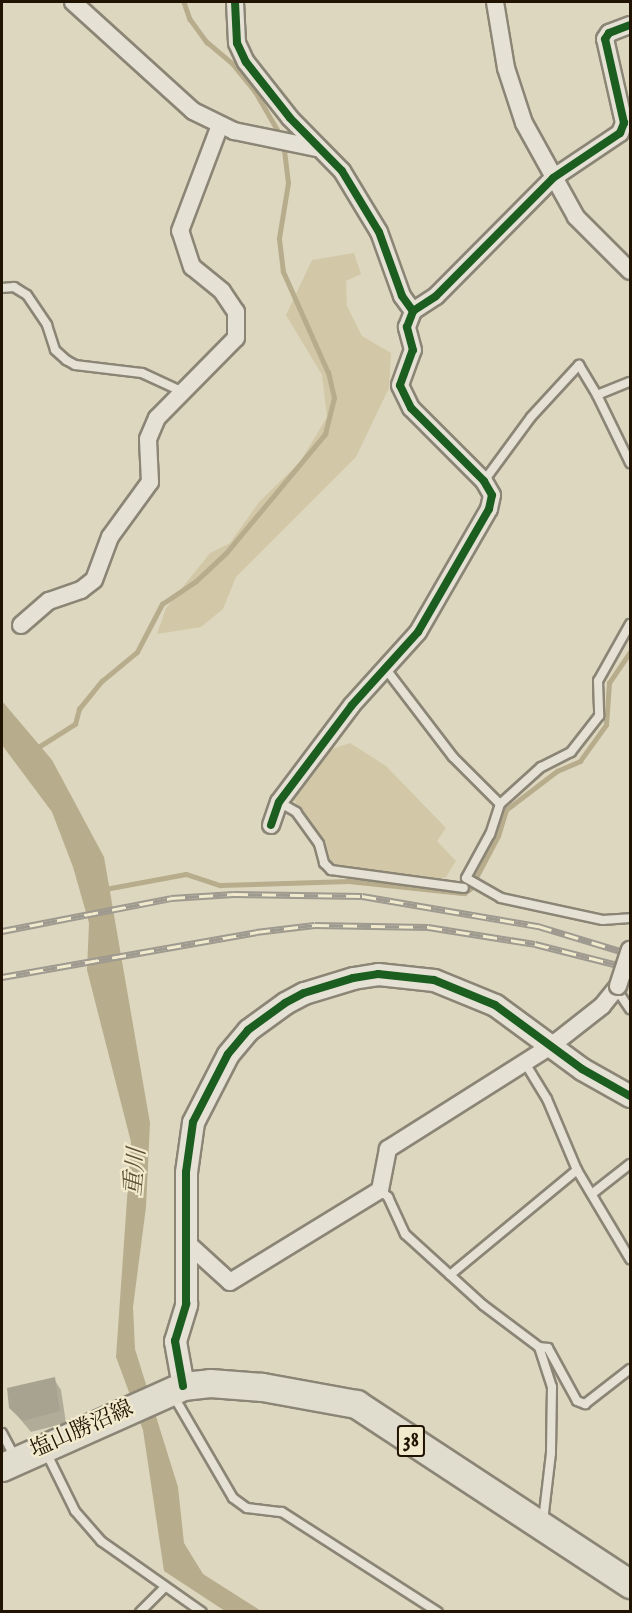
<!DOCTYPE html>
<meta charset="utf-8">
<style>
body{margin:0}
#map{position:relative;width:632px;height:1613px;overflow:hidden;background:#ded7bf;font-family:"IM FELL English","Noto Serif JP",serif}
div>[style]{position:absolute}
.green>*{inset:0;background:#d2c8a7}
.water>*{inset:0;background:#b7ac8c}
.shadow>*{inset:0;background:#0003}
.stream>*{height:4.5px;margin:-2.25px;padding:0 2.25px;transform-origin:2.25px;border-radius:2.25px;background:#b7ac8c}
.building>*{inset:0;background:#a8a291}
.roads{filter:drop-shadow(2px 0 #8b8576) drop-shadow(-2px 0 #8b8576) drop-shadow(0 2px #8b8576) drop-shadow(0 -2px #8b8576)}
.service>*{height:8px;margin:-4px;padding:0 4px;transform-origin:4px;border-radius:4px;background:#e5e1d5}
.minor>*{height:16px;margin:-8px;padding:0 8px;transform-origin:8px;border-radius:8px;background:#e5e1d5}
.tertiary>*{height:21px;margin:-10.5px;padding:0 10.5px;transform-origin:10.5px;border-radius:10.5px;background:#e5e1d5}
.primary>*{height:27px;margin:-13.5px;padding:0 13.5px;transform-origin:13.5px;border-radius:13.5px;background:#e0dcce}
.rail>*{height:7px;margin-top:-3.5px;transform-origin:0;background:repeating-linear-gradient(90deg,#f2eacd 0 14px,#9e9a8f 0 28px);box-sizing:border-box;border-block:2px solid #9e9a8f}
.bridges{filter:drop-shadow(2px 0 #8b8576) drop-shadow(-2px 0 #8b8576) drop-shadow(0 2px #8b8576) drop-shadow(0 -2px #8b8576)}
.minor-bridge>*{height:16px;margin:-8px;padding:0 8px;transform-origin:8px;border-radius:8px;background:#e5e1d5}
.cycleway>*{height:8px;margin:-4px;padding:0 4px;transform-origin:4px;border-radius:4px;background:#1b5e20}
span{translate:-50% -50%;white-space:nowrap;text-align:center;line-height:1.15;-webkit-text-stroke:4.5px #f2eacd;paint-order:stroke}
.shield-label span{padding:2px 4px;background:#f2eacd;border:2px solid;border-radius:4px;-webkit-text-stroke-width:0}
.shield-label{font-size:21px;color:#201302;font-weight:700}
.street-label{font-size:22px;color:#201302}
.water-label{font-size:24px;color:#5c4f36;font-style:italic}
.frame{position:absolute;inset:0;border:3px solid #201302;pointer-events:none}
</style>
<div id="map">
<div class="green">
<i style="clip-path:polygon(354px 253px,361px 274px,346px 281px,347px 306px,362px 336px,391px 353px,389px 388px,356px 457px,236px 577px,223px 609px,201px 627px,157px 634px,166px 608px,210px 553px,230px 543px,259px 502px,300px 462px,327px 417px,322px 375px,286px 315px,312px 260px)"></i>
<i style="clip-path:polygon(350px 743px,386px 766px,446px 828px,437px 841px,456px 861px,446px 877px,433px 881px,341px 868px,331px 861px,291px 795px,323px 752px)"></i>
</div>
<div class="water">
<i style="clip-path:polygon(2px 701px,52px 760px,104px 857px,150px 1123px,146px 1207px,133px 1307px,135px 1349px,178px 1487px,184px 1543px,203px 1574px,261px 1611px,225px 1611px,164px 1571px,143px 1430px,116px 1357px,131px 1142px,87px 970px,89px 923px,73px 867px,52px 812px,2px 745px)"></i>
</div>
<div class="shadow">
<i style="clip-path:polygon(54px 1379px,61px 1390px,66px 1423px,31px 1432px,10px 1407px)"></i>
</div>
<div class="stream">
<i style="left:184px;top:2px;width:18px;rotate:71deg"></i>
<i style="left:190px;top:19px;width:29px;rotate:54deg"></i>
<i style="left:207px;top:42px;width:34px;rotate:40deg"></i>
<i style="left:233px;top:64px;width:35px;rotate:51deg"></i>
<i style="left:255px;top:91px;width:52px;rotate:60deg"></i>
<i style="left:37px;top:748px;width:45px;rotate:-32.3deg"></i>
<i style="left:75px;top:724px;width:16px;rotate:-75deg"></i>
<i style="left:79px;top:709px;width:36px;rotate:-51deg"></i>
<i style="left:102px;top:681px;width:45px;rotate:-39.6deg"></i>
<i style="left:137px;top:652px;width:54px;rotate:-62.5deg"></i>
<i style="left:162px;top:604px;width:40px;rotate:-34deg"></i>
<i style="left:195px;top:582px;width:42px;rotate:-43.1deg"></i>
<i style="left:226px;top:553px;width:155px;rotate:-50.2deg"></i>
<i style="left:325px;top:434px;width:37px;rotate:-76deg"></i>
<i style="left:334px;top:398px;width:26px;rotate:-103deg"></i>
<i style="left:328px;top:373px;width:111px;rotate:-114deg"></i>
<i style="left:283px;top:272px;width:34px;rotate:-97deg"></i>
<i style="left:279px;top:238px;width:56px;rotate:-80.7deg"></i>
<i style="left:288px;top:183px;width:39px;rotate:-97deg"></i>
<i style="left:105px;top:889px;width:82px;rotate:-10.5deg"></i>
<i style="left:186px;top:874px;width:36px;rotate:18deg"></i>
<i style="left:220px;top:885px;width:129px;rotate:-1.8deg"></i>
<i style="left:349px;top:881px;width:116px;rotate:6deg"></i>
<i style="left:464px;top:893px;width:7px;rotate:-34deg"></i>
<i style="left:470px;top:889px;width:60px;rotate:-62.2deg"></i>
<i style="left:498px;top:836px;width:27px;rotate:-73deg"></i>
<i style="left:506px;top:810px;width:64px;rotate:-37.4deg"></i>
<i style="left:557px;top:771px;width:25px;rotate:-23deg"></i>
<i style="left:580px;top:761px;width:44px;rotate:-54.2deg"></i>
<i style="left:606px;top:725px;width:42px;rotate:-85.9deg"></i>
<i style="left:609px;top:683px;width:37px;rotate:-56deg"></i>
</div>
<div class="building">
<i style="clip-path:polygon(55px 1377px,60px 1411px,23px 1421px,9px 1408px,7px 1388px)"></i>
</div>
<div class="roads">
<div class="service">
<i style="left:2px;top:288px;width:12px;rotate:-5deg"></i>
<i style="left:14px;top:287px;width:15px;rotate:32deg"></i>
<i style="left:27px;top:295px;width:36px;rotate:56deg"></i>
<i style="left:47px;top:325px;width:26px;rotate:72deg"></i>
<i style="left:55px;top:350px;width:15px;rotate:42deg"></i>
<i style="left:66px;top:360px;width:10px;rotate:29deg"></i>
<i style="left:75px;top:365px;width:67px;rotate:6.8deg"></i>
<i style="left:142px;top:373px;width:45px;rotate:24.9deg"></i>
<i style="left:597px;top:395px;width:76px;rotate:64.1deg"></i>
<i style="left:484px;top:481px;width:79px;rotate:-53.7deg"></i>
<i style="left:531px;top:417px;width:71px;rotate:-47.3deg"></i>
<i style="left:579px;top:365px;width:35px;rotate:59deg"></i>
<i style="left:597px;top:395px;width:35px;rotate:-22deg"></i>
<i style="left:630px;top:624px;width:65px;rotate:119.3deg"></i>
<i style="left:598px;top:681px;width:35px;rotate:88deg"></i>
<i style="left:599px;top:716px;width:46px;rotate:127.9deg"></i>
<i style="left:571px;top:752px;width:34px;rotate:153deg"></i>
<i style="left:541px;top:767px;width:55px;rotate:137.9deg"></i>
<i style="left:500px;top:804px;width:32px;rotate:108deg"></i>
<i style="left:490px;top:834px;width:50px;rotate:118.6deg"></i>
<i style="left:466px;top:878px;width:40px;rotate:29.7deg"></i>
<i style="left:501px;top:898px;width:104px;rotate:12.2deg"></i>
<i style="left:603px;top:920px;width:27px;rotate:-4deg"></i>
<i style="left:385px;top:668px;width:112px;rotate:52.6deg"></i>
<i style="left:453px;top:757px;width:66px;rotate:45deg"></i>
<i style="left:279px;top:802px;width:20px;rotate:30deg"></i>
<i style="left:296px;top:812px;width:39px;rotate:54deg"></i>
<i style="left:319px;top:844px;width:20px;rotate:75deg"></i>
<i style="left:324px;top:863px;width:10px;rotate:45deg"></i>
<i style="left:331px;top:870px;width:134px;rotate:7.7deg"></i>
<i style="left:617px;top:990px;width:23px;rotate:56deg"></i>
<i style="left:525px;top:1063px;width:42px;rotate:58.6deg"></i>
<i style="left:547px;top:1099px;width:77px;rotate:67.1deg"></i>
<i style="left:577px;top:1170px;width:104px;rotate:59.2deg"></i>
<i style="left:380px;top:1190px;width:11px;rotate:41deg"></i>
<i style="left:388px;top:1197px;width:41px;rotate:65.3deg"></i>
<i style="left:405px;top:1234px;width:105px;rotate:42.3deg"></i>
<i style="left:483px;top:1305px;width:70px;rotate:36.9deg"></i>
<i style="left:539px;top:1347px;width:9px;rotate:6deg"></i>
<i style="left:548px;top:1348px;width:60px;rotate:61.3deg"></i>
<i style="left:577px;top:1401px;width:9px;rotate:21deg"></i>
<i style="left:585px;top:1404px;width:57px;rotate:-37.9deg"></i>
<i style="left:593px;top:1193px;width:47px;rotate:-38.1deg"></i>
<i style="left:450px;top:1275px;width:165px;rotate:-39.6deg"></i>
<i style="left:539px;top:1347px;width:42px;rotate:72deg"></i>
<i style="left:552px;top:1387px;width:66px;rotate:90.9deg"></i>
<i style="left:551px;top:1453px;width:68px;rotate:96.7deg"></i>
<i style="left:173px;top:1395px;width:119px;rotate:59.8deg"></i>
<i style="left:233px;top:1498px;width:17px;rotate:36deg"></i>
<i style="left:247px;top:1508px;width:35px;rotate:7deg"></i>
<i style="left:282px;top:1512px;width:185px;rotate:32.7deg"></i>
<i style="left:2px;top:1433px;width:27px;rotate:62deg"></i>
<i style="left:45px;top:1450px;width:68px;rotate:63.8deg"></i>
<i style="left:75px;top:1511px;width:40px;rotate:49deg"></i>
<i style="left:101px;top:1541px;width:123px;rotate:35.1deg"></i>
<i style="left:140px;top:1612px;width:35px;rotate:-45deg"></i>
</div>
<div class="minor">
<i style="left:73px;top:2px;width:162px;rotate:42.2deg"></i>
<i style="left:193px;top:111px;width:46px;rotate:26deg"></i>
<i style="left:234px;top:131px;width:85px;rotate:11.6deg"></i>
<i style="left:235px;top:2px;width:41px;rotate:87.2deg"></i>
<i style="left:237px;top:43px;width:21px;rotate:65deg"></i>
<i style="left:246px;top:62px;width:71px;rotate:51.8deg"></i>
<i style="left:290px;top:118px;width:74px;rotate:45.5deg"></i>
<i style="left:342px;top:171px;width:71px;rotate:58.8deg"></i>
<i style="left:379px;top:232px;width:68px;rotate:70.2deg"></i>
<i style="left:402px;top:296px;width:19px;rotate:54deg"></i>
<i style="left:413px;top:311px;width:27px;rotate:-33deg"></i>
<i style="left:436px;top:296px;width:166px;rotate:-45.2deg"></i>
<i style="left:553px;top:178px;width:81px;rotate:-33.9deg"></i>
<i style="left:620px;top:133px;width:11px;rotate:-68deg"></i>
<i style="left:624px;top:123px;width:86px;rotate:-102.7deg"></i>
<i style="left:605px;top:39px;width:7px;rotate:-56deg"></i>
<i style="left:609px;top:33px;width:22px;rotate:-21deg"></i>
<i style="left:495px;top:2px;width:67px;rotate:80.5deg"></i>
<i style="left:506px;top:68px;width:58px;rotate:71.9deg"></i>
<i style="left:524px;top:123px;width:107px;rotate:61deg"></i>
<i style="left:576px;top:217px;width:76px;rotate:45deg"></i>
<i style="left:21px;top:625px;width:37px;rotate:-41deg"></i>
<i style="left:49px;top:601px;width:34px;rotate:-19deg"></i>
<i style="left:81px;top:590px;width:16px;rotate:-38deg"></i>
<i style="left:94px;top:580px;width:46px;rotate:-69.6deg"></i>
<i style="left:110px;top:537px;width:68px;rotate:-54deg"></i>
<i style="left:150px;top:482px;width:43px;rotate:-92.7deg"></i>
<i style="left:148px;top:439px;width:23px;rotate:-67deg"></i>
<i style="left:157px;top:418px;width:112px;rotate:-45.4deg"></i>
<i style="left:236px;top:338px;width:26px;rotate:-90deg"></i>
<i style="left:236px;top:312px;width:25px;rotate:-124deg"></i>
<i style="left:222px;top:291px;width:38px;rotate:-141deg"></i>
<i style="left:192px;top:267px;width:38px;rotate:-108deg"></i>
<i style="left:180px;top:231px;width:113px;rotate:-69.3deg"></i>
<i style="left:271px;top:825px;width:24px;rotate:-71deg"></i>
<i style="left:279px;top:802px;width:121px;rotate:-53deg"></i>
<i style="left:352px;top:705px;width:98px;rotate:-47.9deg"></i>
<i style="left:418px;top:632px;width:142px;rotate:-60deg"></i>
<i style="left:489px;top:509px;width:14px;rotate:-78deg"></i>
<i style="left:492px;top:495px;width:16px;rotate:-120deg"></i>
<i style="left:484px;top:481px;width:103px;rotate:-135deg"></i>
<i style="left:411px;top:408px;width:25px;rotate:-116deg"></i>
<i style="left:400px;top:385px;width:37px;rotate:-70deg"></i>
<i style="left:413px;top:350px;width:24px;rotate:-105deg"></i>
<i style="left:407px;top:327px;width:17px;rotate:-69deg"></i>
<i style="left:186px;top:1242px;width:59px;rotate:42.3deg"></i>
<i style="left:230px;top:1282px;width:176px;rotate:-31.5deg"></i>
<i style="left:380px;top:1190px;width:42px;rotate:-79deg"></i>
<i style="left:388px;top:1149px;width:193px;rotate:-32.3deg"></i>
<i style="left:551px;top:1046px;width:65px;rotate:-38.1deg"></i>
<i style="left:602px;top:1006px;width:26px;rotate:-51deg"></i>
</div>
<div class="tertiary">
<i style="left:183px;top:1386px;width:46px;rotate:-100.1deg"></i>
<i style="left:175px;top:1341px;width:39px;rotate:-73deg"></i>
<i style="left:186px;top:1304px;width:132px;rotate:-90deg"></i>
<i style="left:186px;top:1172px;width:50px;rotate:-82deg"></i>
<i style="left:193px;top:1122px;width:76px;rotate:-62.8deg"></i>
<i style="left:228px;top:1054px;width:31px;rotate:-50deg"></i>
<i style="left:248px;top:1030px;width:46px;rotate:-36.1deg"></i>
<i style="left:285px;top:1003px;width:21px;rotate:-28deg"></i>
<i style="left:304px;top:993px;width:51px;rotate:-17deg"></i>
<i style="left:353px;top:978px;width:25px;rotate:-9deg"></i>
<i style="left:378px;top:974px;width:56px;rotate:6.1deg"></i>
<i style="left:434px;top:980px;width:66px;rotate:22.3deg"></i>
<i style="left:495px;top:1005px;width:108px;rotate:36.3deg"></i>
<i style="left:582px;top:1069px;width:55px;rotate:29.4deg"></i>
</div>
<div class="primary">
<i style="left:2px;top:1467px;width:198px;rotate:-24.1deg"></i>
<i style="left:183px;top:1386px;width:27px;rotate:-6deg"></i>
<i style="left:210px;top:1383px;width:52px;rotate:4.4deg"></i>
<i style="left:262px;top:1387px;width:96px;rotate:10.3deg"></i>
<i style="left:356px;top:1404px;width:328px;rotate:33.3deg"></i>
</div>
</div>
<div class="rail">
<i style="left:2px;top:931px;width:172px;rotate:-11deg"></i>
<i style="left:171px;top:898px;width:63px;rotate:-3.6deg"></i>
<i style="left:234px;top:894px;width:128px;rotate:0.9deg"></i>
<i style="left:362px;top:896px;width:179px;rotate:9.7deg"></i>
<i style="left:538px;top:926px;width:96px;rotate:16.9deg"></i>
<i style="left:2px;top:977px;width:258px;rotate:-10deg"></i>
<i style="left:256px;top:932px;width:59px;rotate:-6.8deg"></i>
<i style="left:315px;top:925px;width:113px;rotate:1deg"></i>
<i style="left:428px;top:927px;width:108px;rotate:9deg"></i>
<i style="left:535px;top:944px;width:98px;rotate:14.2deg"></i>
</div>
<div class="bridges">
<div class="minor-bridge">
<i style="left:618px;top:986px;width:38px;rotate:-72deg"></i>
</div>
</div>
<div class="cycleway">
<i style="left:235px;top:2px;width:41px;rotate:87.2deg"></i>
<i style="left:237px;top:43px;width:21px;rotate:65deg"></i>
<i style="left:246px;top:62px;width:71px;rotate:51.8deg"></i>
<i style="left:290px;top:118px;width:74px;rotate:45.5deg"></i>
<i style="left:342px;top:171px;width:71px;rotate:58.8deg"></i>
<i style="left:379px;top:232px;width:68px;rotate:70.2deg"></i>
<i style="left:402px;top:296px;width:19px;rotate:54deg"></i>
<i style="left:413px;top:311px;width:27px;rotate:-33deg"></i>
<i style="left:436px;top:296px;width:166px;rotate:-45.2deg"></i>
<i style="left:553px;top:178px;width:81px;rotate:-33.9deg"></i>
<i style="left:620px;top:133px;width:11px;rotate:-68deg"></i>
<i style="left:624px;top:123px;width:86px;rotate:-102.7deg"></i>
<i style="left:605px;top:39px;width:7px;rotate:-56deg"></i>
<i style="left:609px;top:33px;width:22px;rotate:-21deg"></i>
<i style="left:271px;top:825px;width:24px;rotate:-71deg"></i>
<i style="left:279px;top:802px;width:121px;rotate:-53deg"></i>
<i style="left:352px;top:705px;width:98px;rotate:-47.9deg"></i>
<i style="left:418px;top:632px;width:142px;rotate:-60deg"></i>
<i style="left:489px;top:509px;width:14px;rotate:-78deg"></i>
<i style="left:492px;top:495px;width:16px;rotate:-120deg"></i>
<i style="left:484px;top:481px;width:103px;rotate:-135deg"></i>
<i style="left:411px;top:408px;width:25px;rotate:-116deg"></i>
<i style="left:400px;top:385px;width:37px;rotate:-70deg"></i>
<i style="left:413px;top:350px;width:24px;rotate:-105deg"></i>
<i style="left:407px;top:327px;width:17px;rotate:-69deg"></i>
<i style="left:183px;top:1386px;width:46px;rotate:-100.1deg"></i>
<i style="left:175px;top:1341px;width:39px;rotate:-73deg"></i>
<i style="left:186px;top:1304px;width:132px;rotate:-90deg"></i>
<i style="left:186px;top:1172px;width:50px;rotate:-82deg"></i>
<i style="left:193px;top:1122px;width:76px;rotate:-62.8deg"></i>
<i style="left:228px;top:1054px;width:31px;rotate:-50deg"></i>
<i style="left:248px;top:1030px;width:46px;rotate:-36.1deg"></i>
<i style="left:285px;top:1003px;width:21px;rotate:-28deg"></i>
<i style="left:304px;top:993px;width:51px;rotate:-17deg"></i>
<i style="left:353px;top:978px;width:25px;rotate:-9deg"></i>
<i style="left:378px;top:974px;width:56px;rotate:6.1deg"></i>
<i style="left:434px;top:980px;width:66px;rotate:22.3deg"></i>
<i style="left:495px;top:1005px;width:108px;rotate:36.3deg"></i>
<i style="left:582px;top:1069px;width:55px;rotate:29.4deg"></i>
</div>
<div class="shield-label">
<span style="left:411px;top:1441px">38</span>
</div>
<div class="street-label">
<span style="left:82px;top:1430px;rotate:-24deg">塩山勝沼線</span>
</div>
<div class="water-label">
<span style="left:136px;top:1172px;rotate:-85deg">重川</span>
</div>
<div class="frame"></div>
</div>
